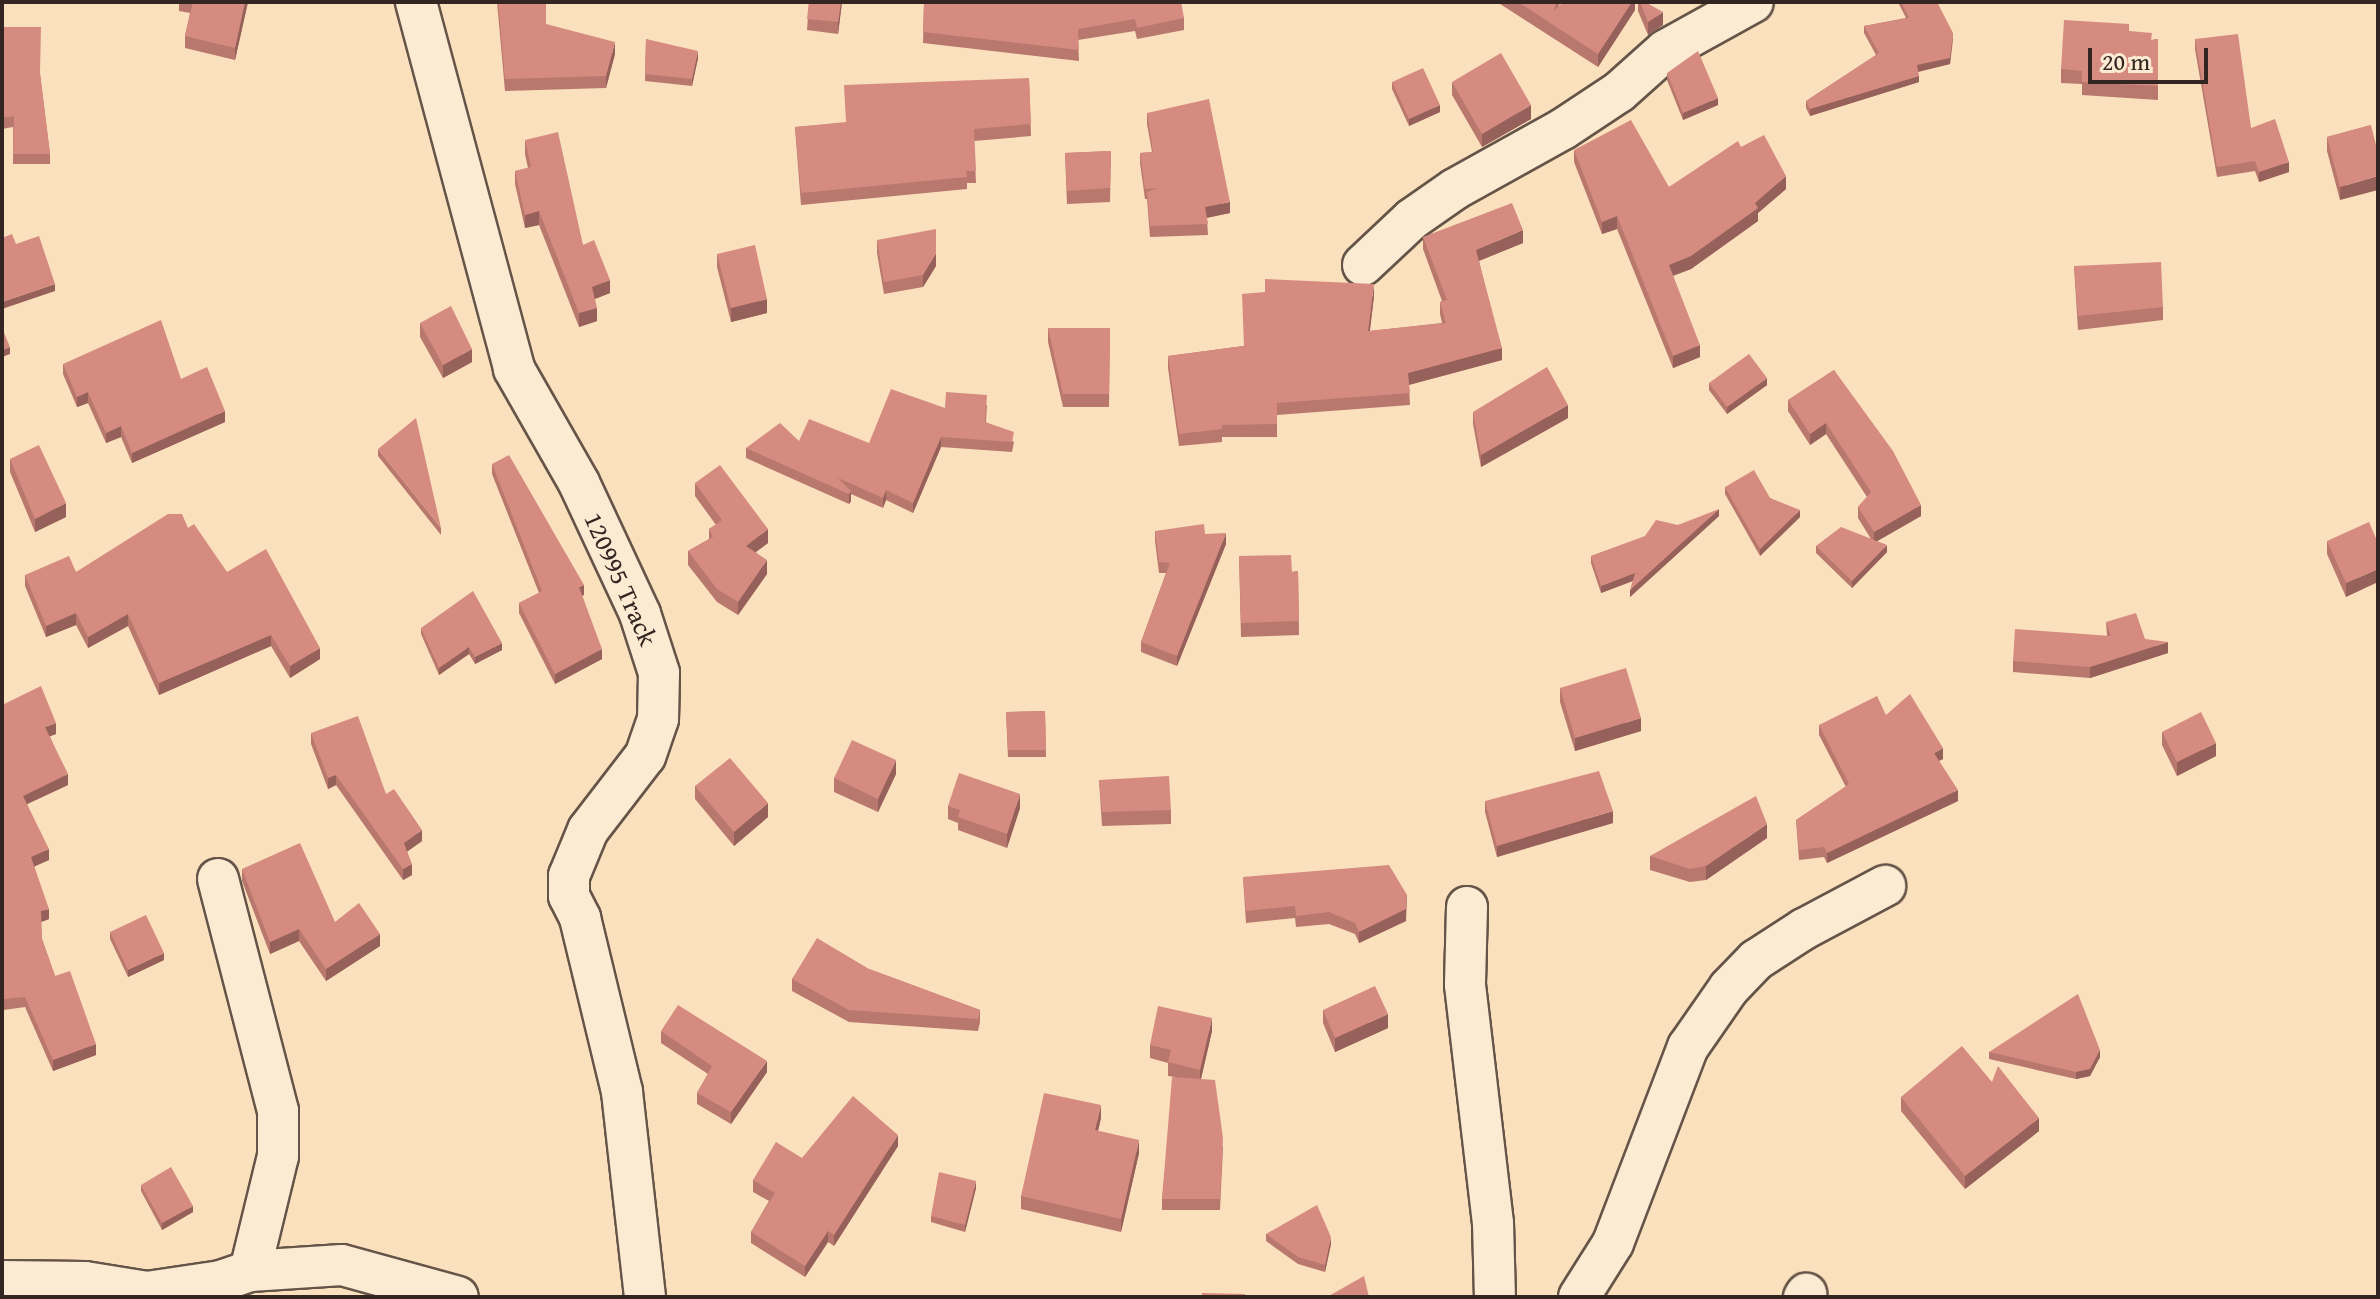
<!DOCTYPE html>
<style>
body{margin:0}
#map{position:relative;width:2380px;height:1299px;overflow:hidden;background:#fae0bc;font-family:"Gentium Book Plus",serif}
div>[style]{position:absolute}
.roads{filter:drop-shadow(2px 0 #655448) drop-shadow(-2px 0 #655448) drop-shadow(0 2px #655448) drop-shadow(0 -2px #655448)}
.street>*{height:40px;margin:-20px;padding:0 20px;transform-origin:20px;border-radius:20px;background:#fcebd3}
.wall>*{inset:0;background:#b8786e}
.shaded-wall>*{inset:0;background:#96615a}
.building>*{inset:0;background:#d68b80}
span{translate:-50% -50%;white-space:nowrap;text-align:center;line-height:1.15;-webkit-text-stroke:6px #fcebd3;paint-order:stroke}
.street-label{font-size:26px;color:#332622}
.frame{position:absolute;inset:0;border:4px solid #332622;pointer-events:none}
.scale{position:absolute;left:2088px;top:48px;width:120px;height:36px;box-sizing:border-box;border:4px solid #332622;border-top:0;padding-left:10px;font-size:24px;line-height:28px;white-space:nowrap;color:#332622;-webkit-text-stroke:6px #fcebd3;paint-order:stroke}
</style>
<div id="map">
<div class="roads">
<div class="street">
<i style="left:416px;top:2px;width:380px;rotate:75deg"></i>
<i style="left:514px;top:369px;width:131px;rotate:60.3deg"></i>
<i style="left:579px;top:483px;width:145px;rotate:65deg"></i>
<i style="left:640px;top:614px;width:62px;rotate:72.1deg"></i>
<i style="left:659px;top:673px;width:46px;rotate:91.2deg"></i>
<i style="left:658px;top:719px;width:39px;rotate:109deg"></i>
<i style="left:645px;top:756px;width:93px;rotate:127.6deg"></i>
<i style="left:588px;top:830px;width:50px;rotate:112.4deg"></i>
<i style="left:569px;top:876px;width:20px;rotate:90deg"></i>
<i style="left:569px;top:896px;width:25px;rotate:63deg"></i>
<i style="left:580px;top:918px;width:179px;rotate:76.4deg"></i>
<i style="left:622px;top:1092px;width:206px;rotate:83.6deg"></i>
<i style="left:1363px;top:265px;width:67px;rotate:-43.2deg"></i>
<i style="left:1412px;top:219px;width:52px;rotate:-34.9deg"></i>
<i style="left:1455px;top:189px;width:124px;rotate:-29.1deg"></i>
<i style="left:1563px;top:129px;width:67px;rotate:-33.5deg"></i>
<i style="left:1619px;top:92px;width:63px;rotate:-41.8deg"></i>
<i style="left:1666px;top:50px;width:99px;rotate:-28.9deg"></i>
<i style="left:218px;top:879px;width:240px;rotate:75.5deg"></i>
<i style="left:278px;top:1111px;width:45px;rotate:90deg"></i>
<i style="left:278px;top:1156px;width:118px;rotate:103.7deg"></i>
<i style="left:1467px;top:907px;width:78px;rotate:91.5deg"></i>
<i style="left:1465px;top:985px;width:240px;rotate:83.3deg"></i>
<i style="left:1493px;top:1223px;width:74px;rotate:88.5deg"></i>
<i style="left:2px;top:1281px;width:83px;rotate:0.7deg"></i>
<i style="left:85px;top:1282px;width:63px;rotate:9.2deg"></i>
<i style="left:147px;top:1292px;width:75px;rotate:-8.5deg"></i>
<i style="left:221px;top:1281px;width:31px;rotate:-19deg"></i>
<i style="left:250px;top:1271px;width:92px;rotate:-3.7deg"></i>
<i style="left:342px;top:1265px;width:120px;rotate:15.4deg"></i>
<i style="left:1579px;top:1297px;width:64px;rotate:-57.8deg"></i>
<i style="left:1613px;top:1243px;width:210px;rotate:-69.1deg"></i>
<i style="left:1688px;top:1047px;width:72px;rotate:-55.2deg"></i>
<i style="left:1729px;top:988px;width:39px;rotate:-46deg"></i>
<i style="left:1756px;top:960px;width:57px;rotate:-32.9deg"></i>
<i style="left:1804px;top:929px;width:92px;rotate:-28deg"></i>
<i style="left:1804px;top:1297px;width:4px;rotate:-56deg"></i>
</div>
</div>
<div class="wall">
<i style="clip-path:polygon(179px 2px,248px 2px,235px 60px,185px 48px,185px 36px,190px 13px,179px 11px)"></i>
<i style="clip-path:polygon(497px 2px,546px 2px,546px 24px,615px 54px,606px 88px,505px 91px)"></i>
<i style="clip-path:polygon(809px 2px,842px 2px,838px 34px,807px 30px)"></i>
<i style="clip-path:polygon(924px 2px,1184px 18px,1184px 30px,1137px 39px,1135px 31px,1078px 40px,1079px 61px,923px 43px)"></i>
<i style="clip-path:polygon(1497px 2px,1560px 2px,1559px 6px,1635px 2px,1635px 10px,1598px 67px)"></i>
<i style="clip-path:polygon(1638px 2px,1645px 2px,1663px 25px,1648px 35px,1638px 11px)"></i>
<i style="clip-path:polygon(1898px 2px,1937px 2px,1953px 40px,1950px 64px,1918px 72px,1919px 82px,1810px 116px,1806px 108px,1806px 101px,1876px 55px,1864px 33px,1864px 26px,1906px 18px)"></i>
<i style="clip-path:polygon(2px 27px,40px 74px,50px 154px,50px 164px,13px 164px,13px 127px,2px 129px)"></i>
<i style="clip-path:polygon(2129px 31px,2152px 40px,2158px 39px,2158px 100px,2082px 95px,2082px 84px,2061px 83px,2061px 69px)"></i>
<i style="clip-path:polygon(646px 39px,698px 58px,692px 86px,645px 81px)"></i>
<i style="clip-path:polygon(2195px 39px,2251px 128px,2289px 172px,2259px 182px,2255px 171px,2217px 177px,2195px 49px)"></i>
<i style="clip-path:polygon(1667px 73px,1718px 105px,1683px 120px,1667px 80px)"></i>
<i style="clip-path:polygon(1029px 78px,1031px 136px,974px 141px,976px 183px,967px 183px,967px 189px,801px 205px,795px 127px,845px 123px)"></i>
<i style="clip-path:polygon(1392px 82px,1440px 112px,1409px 126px,1392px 89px)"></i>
<i style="clip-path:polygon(1452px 82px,1531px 119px,1482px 147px,1452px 95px)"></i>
<i style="clip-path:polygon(1147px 113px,1230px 213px,1207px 218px,1208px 235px,1150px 237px,1147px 199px,1145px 199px,1140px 163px,1140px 153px,1152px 152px,1147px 124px)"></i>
<i style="clip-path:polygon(2371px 125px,2340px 200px,2327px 151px,2327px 137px)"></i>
<i style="clip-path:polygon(525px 140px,610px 293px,595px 299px,597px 321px,579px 327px,539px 225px,525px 228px,515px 184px,515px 171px,528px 168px,525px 154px)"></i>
<i style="clip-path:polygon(1741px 147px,1786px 189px,1758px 213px,1758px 221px,1691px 269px,1673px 276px,1700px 357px,1673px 368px,1617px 229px,1602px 234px,1574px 162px,1574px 150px,1669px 187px)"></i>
<i style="clip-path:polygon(1111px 151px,1110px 202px,1067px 204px,1065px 153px)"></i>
<i style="clip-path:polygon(1423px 237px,1523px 243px,1479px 261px,1502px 360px,1409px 385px,1410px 405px,1277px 415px,1277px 437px,1222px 437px,1222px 442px,1179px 446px,1168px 368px,1168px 356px,1243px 346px,1374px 296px,1370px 331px,1442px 323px,1440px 314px,1440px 302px,1442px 301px,1423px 249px)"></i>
<i style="clip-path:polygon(877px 240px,936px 266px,923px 287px,884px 294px,877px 253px)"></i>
<i style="clip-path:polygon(717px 254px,767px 313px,731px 322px,717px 267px)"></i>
<i style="clip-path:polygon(2074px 266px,2163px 307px,2163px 320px,2078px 330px)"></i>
<i style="clip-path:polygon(420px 323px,472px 362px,443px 378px,420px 337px)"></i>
<i style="clip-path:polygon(1048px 328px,1110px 328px,1109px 407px,1063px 407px,1048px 342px)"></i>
<i style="clip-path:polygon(63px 364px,181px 379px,225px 422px,132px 463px,121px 437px,106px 443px,88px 403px,77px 407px,63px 374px)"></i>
<i style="clip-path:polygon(1834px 370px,1921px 516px,1877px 541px,1887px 552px,1852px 588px,1816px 553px,1816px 546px,1871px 539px,1858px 518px,1858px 507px,1867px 497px,1826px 434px,1810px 445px,1788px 411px,1788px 400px)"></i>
<i style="clip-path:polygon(1709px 383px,1767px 385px,1727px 414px,1709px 390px)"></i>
<i style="clip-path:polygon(987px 405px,986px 422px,1014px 442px,1012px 452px,941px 447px,913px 513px,886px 500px,883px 508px,851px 494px,851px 501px,849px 504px,746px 458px,746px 448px,799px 441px,869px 443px,945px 408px)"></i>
<i style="clip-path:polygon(1473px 412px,1568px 418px,1481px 467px,1473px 424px)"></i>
<i style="clip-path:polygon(378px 449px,441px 528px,441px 535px,378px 456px)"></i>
<i style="clip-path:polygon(10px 459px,66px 517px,35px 532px,10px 472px)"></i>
<i style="clip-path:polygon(492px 464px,584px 595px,582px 595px,602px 659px,555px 684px,519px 613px,519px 603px,539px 593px,492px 474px)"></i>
<i style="clip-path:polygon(695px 483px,768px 543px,756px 552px,767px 574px,738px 615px,717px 602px,688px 565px,688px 551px,709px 539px,709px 529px,716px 525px,695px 496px)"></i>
<i style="clip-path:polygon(1725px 487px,1770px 498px,1800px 517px,1760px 556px,1725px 494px)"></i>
<i style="clip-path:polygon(1719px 516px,1630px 597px,1633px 581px,1601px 593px,1591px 563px,1591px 556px,1678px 525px)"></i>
<i style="clip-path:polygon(188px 528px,227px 572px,320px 659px,290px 678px,271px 646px,159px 695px,128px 626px,88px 648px,76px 625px,46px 637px,25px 586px,25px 575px,76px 572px)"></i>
<i style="clip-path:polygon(1155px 531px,1205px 534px,1226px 544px,1177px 666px,1141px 652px,1141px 642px,1166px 573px,1159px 573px,1155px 541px)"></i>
<i style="clip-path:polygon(2327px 541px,2378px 543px,2346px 597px,2327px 554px)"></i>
<i style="clip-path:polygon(1239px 556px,1292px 572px,1298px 571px,1299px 635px,1241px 637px)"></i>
<i style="clip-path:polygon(2106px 622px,2168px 653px,2090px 678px,2013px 672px,2013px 661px,2107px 636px)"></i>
<i style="clip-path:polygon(421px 628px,502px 650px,475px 664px,469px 654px,439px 675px,421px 634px)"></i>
<i style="clip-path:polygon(1560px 688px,1641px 731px,1575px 751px,1560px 702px)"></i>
<i style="clip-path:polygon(2px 705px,56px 734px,50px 736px,68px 785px,27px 804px,49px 860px,34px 866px,49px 919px,41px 922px,42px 939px,55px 976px,96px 1055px,53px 1071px,25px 1007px,4px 1010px,2px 1000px)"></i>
<i style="clip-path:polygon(1045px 711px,1046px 757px,1008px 757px,1006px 712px)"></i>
<i style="clip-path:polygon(1886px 715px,1943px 759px,1939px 761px,1958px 801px,1827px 863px,1824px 857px,1799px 860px,1796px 820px,1846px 787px,1819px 735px,1819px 725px)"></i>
<i style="clip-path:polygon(2162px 732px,2216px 756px,2177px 776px,2162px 745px)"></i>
<i style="clip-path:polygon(311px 733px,386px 794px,422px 841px,407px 851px,412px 875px,403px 880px,336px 785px,328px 789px,311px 744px)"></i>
<i style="clip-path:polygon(896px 774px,878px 812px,834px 792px,834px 778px)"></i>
<i style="clip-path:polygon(1099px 780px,1171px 810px,1171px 824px,1102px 826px)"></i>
<i style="clip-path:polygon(695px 786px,768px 817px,734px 846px,695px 799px)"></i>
<i style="clip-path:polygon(1485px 801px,1613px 823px,1497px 857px,1485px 812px)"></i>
<i style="clip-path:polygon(948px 806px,1020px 808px,1007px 848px,958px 830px,958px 823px,948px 819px)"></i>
<i style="clip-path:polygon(1767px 838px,1706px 880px,1690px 882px,1650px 870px,1650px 856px)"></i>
<i style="clip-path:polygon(242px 869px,335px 922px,380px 946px,326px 981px,299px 941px,270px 954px,242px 881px)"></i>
<i style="clip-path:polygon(1243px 877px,1406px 921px,1359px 943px,1355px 934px,1329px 924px,1296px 927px,1295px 918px,1246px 923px)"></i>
<i style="clip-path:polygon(110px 932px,164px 960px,128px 977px,110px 939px)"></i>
<i style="clip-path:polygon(869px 969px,980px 1010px,980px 1022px,978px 1031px,849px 1022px,792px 991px,792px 979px)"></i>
<i style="clip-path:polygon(1323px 1010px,1388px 1028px,1335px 1052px,1323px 1023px)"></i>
<i style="clip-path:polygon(661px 1031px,767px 1072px,731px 1124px,697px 1104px,697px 1093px,708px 1074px,661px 1043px)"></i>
<i style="clip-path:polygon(1212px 1031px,1201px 1079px,1223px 1148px,1220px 1210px,1162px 1210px,1162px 1199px,1175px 1077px,1168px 1076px,1168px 1063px,1150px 1058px,1150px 1045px)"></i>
<i style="clip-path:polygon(1989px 1052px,2100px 1057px,2090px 1076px,2076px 1079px,1989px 1059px)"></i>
<i style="clip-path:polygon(1992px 1082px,2039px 1131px,1965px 1189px,1901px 1111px,1901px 1097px)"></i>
<i style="clip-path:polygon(1101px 1118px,1098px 1131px,1139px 1153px,1121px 1232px,1021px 1209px,1021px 1196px)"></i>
<i style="clip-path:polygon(898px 1146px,834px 1246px,828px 1242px,805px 1277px,751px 1243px,751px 1232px,769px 1201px,753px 1192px,753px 1180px,802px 1158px)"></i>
<i style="clip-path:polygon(141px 1185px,193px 1212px,162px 1230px,141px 1191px)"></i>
<i style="clip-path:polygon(976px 1188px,965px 1232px,931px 1222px,931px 1216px)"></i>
<i style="clip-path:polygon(1266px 1234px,1331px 1244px,1325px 1272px,1298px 1264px,1266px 1241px)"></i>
</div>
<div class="shaded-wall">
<i style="clip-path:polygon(245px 2px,248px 2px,235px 60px,235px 48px)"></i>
<i style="clip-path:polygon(841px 2px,842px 2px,838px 34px,838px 22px)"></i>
<i style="clip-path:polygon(1632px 2px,1635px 2px,1635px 10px,1598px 67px,1598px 54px)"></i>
<i style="clip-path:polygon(1663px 12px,1663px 25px,1648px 35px,1648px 22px)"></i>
<i style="clip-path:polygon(1953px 33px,1950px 64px,1917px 72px,1917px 65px)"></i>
<i style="clip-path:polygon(615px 42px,615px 54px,606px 88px,606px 76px)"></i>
<i style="clip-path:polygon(698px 51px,698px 58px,692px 86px,692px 79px)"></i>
<i style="clip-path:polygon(1919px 76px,1919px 82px,1810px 116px,1810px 109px)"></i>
<i style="clip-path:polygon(1718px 98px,1718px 105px,1683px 120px,1683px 113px)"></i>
<i style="clip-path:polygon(1440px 105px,1440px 112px,1409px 126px,1409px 119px)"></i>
<i style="clip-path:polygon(1531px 105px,1531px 119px,1482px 147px,1482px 134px)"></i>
<i style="clip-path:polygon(2289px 162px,2289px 172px,2259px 182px,2259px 172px)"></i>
<i style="clip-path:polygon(1786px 176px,1786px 189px,1758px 213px,1758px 221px,1691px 269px,1669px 277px,1669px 265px,1755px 203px)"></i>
<i style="clip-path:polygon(2378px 176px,2378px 190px,2340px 200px,2340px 187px)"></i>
<i style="clip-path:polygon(1230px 202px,1230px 213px,1205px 218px,1205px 207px)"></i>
<i style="clip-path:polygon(539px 211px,539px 225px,525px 228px,525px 215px)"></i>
<i style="clip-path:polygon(1617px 216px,1617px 229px,1602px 234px,1602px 222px)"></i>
<i style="clip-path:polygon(1523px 230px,1523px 243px,1476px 262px,1476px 250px)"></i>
<i style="clip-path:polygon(936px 253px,936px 266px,923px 287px,923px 275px)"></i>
<i style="clip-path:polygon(610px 280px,610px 293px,592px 300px,592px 287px)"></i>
<i style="clip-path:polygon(55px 284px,55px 291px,2px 309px,2px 302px)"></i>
<i style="clip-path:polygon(1374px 284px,1374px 296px,1368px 344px,1368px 331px)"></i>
<i style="clip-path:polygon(767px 299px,767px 313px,731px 322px,731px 308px)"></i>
<i style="clip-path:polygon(597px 308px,597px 321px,579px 327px,579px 313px)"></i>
<i style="clip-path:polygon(1700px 345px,1700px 357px,1673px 368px,1673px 356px)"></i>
<i style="clip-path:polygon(10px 347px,10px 354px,2px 357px,2px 350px)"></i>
<i style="clip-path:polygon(1502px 348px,1502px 360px,1408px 385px,1408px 373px)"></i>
<i style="clip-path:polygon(472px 349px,472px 362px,443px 378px,443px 365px)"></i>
<i style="clip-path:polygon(1767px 378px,1767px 385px,1727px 414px,1727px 407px)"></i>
<i style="clip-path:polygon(88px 392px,88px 403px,77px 407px,77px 397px)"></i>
<i style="clip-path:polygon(1568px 405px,1568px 418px,1481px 467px,1481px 455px)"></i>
<i style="clip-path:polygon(225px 411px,225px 422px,132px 463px,132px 453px)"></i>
<i style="clip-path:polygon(1826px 423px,1826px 434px,1810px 445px,1810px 434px)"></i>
<i style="clip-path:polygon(121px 426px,121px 437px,106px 443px,106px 433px)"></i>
<i style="clip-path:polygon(941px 437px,941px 447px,913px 513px,913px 503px)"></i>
<i style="clip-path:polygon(886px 490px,886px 500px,883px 508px,883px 498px)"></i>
<i style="clip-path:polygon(851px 491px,851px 501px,849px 504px,849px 494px)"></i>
<i style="clip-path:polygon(66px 503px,66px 517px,35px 532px,35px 519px)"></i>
<i style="clip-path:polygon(1921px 505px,1921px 516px,1874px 543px,1874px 532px)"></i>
<i style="clip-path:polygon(1719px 509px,1719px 516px,1630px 597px,1630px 590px)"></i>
<i style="clip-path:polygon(1800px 510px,1800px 517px,1760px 556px,1760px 549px)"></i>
<i style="clip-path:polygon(768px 529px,768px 543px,746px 559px,746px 546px)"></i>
<i style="clip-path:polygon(1226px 533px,1226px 544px,1177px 666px,1177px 656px)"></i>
<i style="clip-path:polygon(1887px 545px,1887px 552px,1852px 588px,1852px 581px)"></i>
<i style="clip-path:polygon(767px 560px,767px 574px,738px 615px,738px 602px)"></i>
<i style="clip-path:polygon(2378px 569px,2378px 582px,2346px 597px,2346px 583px)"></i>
<i style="clip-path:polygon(1635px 573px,1635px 580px,1601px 593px,1601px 586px)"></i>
<i style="clip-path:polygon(584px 585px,584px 595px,579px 597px,579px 587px)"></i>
<i style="clip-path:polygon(76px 613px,76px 625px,46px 637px,46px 626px)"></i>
<i style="clip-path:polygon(128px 614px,128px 626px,88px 648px,88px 637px)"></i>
<i style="clip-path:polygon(271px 635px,271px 646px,159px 695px,159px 683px)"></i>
<i style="clip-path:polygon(2168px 642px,2168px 653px,2090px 678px,2090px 667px)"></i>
<i style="clip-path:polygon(502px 643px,502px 650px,475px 664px,475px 657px)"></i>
<i style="clip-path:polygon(469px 647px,469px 654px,439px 675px,439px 668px)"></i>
<i style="clip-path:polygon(320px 648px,320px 659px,290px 678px,290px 666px)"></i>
<i style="clip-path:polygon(602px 649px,602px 659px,555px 684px,555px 674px)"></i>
<i style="clip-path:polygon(1641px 718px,1641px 731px,1575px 751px,1575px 738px)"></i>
<i style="clip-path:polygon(56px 723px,56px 734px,45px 738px,45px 727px)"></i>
<i style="clip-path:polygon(2216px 743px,2216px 756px,2177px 776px,2177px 762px)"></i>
<i style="clip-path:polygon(1943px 748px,1943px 759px,1934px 763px,1934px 753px)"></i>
<i style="clip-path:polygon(896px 760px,896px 774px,878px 812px,878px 799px)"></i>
<i style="clip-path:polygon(68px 774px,68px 785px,23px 806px,23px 796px)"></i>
<i style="clip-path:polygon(336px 775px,336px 785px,328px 789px,328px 778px)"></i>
<i style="clip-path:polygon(1958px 790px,1958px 801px,1827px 863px,1827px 853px)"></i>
<i style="clip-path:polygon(1020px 794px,1020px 808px,1007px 848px,1007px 834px)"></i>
<i style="clip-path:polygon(768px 803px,768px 817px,734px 846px,734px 832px)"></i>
<i style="clip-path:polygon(1613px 811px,1613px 823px,1497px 857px,1497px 846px)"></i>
<i style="clip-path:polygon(1767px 824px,1767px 838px,1706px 880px,1706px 866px)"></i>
<i style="clip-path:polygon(422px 830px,422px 841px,404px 854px,404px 843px)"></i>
<i style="clip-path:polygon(49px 849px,49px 860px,31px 868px,31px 857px)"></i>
<i style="clip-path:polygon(412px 864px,412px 875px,403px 880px,403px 869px)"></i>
<i style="clip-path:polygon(1407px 895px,1406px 921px,1359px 943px,1359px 932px)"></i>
<i style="clip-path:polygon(49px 909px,49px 919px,41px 922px,41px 911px)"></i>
<i style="clip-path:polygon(299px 929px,299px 941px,270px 954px,270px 942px)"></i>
<i style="clip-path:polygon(380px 934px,380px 946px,326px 981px,326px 969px)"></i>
<i style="clip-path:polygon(164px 953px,164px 960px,128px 977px,128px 970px)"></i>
<i style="clip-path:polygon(1388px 1014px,1388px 1028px,1335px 1052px,1335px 1038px)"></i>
<i style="clip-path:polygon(1212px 1018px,1212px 1031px,1200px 1083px,1200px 1070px)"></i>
<i style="clip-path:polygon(96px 1044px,96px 1055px,53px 1071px,53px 1060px)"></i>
<i style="clip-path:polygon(2100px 1050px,2100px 1057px,2090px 1076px,2076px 1079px,2076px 1072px)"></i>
<i style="clip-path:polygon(767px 1061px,767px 1072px,731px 1124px,731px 1112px)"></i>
<i style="clip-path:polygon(1101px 1105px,1101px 1118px,1095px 1143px,1095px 1130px)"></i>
<i style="clip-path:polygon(2039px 1118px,2039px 1131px,1965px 1189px,1965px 1176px)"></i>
<i style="clip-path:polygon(898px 1135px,898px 1146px,834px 1246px,834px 1235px)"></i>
<i style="clip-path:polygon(1139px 1140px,1139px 1153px,1121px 1232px,1121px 1219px)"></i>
<i style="clip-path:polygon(976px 1181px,976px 1188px,965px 1232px,965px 1225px)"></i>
<i style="clip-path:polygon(193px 1206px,193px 1212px,162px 1230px,162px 1223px)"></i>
<i style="clip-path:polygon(828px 1231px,828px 1242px,805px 1277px,805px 1266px)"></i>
<i style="clip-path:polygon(1331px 1237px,1331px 1244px,1325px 1272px,1325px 1265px)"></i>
</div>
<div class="building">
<i style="clip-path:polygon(193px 2px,245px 2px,235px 48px,185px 36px)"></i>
<i style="clip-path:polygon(498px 2px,546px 2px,546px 24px,615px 42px,606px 76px,505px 79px)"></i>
<i style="clip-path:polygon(809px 2px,841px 2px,838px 22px,807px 19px)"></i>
<i style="clip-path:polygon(924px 2px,1181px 2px,1184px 18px,1137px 28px,1135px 19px,1078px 29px,1079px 50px,923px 32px)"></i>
<i style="clip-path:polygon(1518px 2px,1556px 2px,1554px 11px,1563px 2px,1632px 2px,1598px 54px)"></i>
<i style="clip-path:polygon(1640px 2px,1645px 2px,1663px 12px,1648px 22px)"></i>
<i style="clip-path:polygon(1901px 2px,1937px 2px,1953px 33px,1950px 58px,1917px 65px,1919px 76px,1810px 109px,1806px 101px,1879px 53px,1864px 26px,1909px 18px)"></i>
<i style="clip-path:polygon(2064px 20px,2129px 24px,2129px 31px,2152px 33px,2151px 40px,2158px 39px,2158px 86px,2082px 82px,2082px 71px,2061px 69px)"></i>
<i style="clip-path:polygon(2px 27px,41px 27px,40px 73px,50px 154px,13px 154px,14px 116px,2px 118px)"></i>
<i style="clip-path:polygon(2238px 34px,2251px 128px,2275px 119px,2289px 162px,2259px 172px,2255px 161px,2217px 167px,2195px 39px)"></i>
<i style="clip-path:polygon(646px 39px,698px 51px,692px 79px,645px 74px)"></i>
<i style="clip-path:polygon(1698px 51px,1718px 98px,1683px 113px,1667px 73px)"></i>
<i style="clip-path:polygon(1501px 53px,1531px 105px,1482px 134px,1452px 82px)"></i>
<i style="clip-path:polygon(1423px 68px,1440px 105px,1409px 119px,1392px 82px)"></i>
<i style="clip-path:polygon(1029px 78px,1031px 124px,974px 129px,976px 171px,966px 171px,967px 177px,801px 193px,795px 127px,846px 122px,844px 85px)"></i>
<i style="clip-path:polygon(1209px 99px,1230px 202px,1205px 207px,1208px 224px,1150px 226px,1147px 192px,1158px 188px,1145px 189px,1140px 153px,1153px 152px,1147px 113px)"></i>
<i style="clip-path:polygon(1631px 120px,1669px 187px,1738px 141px,1741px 147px,1764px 135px,1786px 176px,1755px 203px,1758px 208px,1691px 256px,1669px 265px,1700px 345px,1673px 356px,1617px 216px,1602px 222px,1574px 150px)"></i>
<i style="clip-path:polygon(2371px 125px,2378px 153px,2378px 176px,2340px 187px,2327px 137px)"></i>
<i style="clip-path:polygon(558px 132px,583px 245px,594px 240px,610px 280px,592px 287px,597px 308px,579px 313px,539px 211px,525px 215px,515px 171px,531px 167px,525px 140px)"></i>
<i style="clip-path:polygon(1111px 151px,1110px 188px,1067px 191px,1065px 153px)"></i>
<i style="clip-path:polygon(1512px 203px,1523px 230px,1476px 250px,1502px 348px,1408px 373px,1410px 393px,1277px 403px,1277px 424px,1222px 425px,1222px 429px,1179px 434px,1168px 356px,1244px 346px,1242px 294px,1265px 292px,1265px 279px,1374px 284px,1368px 331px,1446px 323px,1440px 302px,1447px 300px,1423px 237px)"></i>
<i style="clip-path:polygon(936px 229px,936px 253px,923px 275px,884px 282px,877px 240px)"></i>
<i style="clip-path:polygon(12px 234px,16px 244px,39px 236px,55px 284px,2px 302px,2px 238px)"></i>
<i style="clip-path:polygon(755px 245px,767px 299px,731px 308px,717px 254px)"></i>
<i style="clip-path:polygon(2161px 262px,2163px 307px,2078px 316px,2074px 266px)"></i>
<i style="clip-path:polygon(451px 306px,472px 349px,443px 365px,420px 323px)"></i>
<i style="clip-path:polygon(161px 320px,181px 379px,207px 367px,225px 411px,132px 453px,121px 426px,106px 433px,88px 392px,77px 397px,63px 364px)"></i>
<i style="clip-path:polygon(2px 328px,10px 347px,2px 350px)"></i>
<i style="clip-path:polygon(1048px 328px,1110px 328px,1109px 394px,1063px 394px)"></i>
<i style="clip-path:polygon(1749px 354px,1767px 378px,1727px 407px,1709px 383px)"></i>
<i style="clip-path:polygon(1547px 367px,1568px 405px,1481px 455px,1473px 412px)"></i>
<i style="clip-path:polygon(1834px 370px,1893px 451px,1921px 505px,1874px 532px,1858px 507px,1871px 492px,1826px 423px,1810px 434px,1788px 400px)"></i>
<i style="clip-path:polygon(891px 389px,945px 408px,946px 392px,987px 395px,985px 422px,1014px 432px,1012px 442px,941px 437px,913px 503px,886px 490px,883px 498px,838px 478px,851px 491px,849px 494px,746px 448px,780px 423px,799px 441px,809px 419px,869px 443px)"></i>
<i style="clip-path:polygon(416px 418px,441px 528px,378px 449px)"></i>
<i style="clip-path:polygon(39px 445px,66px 503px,35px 519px,10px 459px)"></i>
<i style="clip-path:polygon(509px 455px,584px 585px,579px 587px,602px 649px,555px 674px,519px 603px,542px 591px,492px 464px)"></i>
<i style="clip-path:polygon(720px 465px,768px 529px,746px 546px,767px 560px,738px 602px,717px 589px,688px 551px,713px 537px,709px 529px,722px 520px,695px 483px)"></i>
<i style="clip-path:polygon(1754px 470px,1770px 498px,1800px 510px,1760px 549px,1725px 487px)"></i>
<i style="clip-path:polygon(1719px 509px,1630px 590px,1635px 573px,1601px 586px,1591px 556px,1645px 536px,1656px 520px,1678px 525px)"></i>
<i style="clip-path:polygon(168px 514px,182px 514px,188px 528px,194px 524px,227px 572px,266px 549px,320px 648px,290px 666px,271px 635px,159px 683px,128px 614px,88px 637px,76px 613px,46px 626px,25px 575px,69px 556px,76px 572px)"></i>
<i style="clip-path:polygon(2369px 522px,2378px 543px,2378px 569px,2346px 583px,2327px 541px)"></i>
<i style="clip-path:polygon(1204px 524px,1205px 534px,1226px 533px,1177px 656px,1141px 642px,1170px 563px,1159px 562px,1155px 531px)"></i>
<i style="clip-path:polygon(1841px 527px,1887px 545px,1852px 581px,1816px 546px)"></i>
<i style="clip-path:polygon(1291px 555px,1292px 572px,1298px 571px,1299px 621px,1241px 623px,1239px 556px)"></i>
<i style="clip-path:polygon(473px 591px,502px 643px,475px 657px,469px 647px,439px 668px,421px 628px)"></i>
<i style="clip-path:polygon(2136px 613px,2145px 639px,2168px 642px,2090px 667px,2013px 661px,2015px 629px,2111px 636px,2106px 622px)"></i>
<i style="clip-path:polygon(1626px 668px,1641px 718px,1575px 738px,1560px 688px)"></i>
<i style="clip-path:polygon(41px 686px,56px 723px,45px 727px,68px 774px,23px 796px,49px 849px,31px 857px,49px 909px,41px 911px,42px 939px,55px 976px,70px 971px,96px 1044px,53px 1060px,25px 997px,4px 999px,2px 989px,2px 705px)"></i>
<i style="clip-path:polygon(1910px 694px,1943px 748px,1934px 753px,1958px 790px,1827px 853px,1824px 847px,1799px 850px,1796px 820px,1849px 784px,1819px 725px,1877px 696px,1886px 715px)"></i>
<i style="clip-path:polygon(1045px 711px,1046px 750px,1008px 750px,1006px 712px)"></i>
<i style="clip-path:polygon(2201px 712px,2216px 743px,2177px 762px,2162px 732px)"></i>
<i style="clip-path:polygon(358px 716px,386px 794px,394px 789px,422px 830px,404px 843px,412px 864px,403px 869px,336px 775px,328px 778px,311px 733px)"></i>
<i style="clip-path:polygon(852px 740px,896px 760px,878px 799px,834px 778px)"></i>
<i style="clip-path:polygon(730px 758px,768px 803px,734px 832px,695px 786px)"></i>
<i style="clip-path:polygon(1599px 771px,1613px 811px,1497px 846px,1485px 801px)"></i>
<i style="clip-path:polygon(959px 773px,1020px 794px,1007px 834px,958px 817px,960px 810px,948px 806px)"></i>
<i style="clip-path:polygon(1169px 776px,1171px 810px,1102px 812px,1099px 780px)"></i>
<i style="clip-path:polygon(1756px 796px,1767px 824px,1706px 866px,1690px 869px,1650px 856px)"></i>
<i style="clip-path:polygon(300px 843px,335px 922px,359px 903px,380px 934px,326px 969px,299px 929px,270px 942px,242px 869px)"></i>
<i style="clip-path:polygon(1389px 865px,1407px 895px,1406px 909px,1359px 932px,1355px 923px,1329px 912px,1296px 916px,1295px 906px,1246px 911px,1243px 877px)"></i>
<i style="clip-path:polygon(146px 915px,164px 953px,128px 970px,110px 932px)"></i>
<i style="clip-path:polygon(817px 938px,869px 969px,980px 1010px,978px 1019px,849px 1010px,792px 979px)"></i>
<i style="clip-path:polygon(1375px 986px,1388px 1014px,1335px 1038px,1323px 1010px)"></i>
<i style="clip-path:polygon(2078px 994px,2100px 1050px,2090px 1069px,2076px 1072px,1989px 1052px)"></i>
<i style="clip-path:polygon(678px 1005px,767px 1061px,731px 1112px,697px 1093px,712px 1066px,661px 1031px)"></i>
<i style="clip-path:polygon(1158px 1006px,1212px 1018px,1200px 1070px,1168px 1062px,1171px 1050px,1150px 1045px)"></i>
<i style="clip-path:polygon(1962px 1046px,1992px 1082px,1998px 1066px,2039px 1118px,1965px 1176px,1901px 1097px)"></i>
<i style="clip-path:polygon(1172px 1077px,1215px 1080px,1223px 1138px,1220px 1199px,1162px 1199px)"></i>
<i style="clip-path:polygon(1044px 1093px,1101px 1105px,1095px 1130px,1139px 1140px,1121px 1219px,1021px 1196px)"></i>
<i style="clip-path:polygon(853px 1096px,898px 1135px,834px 1235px,828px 1231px,805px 1266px,751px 1232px,775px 1193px,753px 1180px,776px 1142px,802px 1158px)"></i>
<i style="clip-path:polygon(171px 1167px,193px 1206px,162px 1223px,141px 1185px)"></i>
<i style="clip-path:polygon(939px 1172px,976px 1181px,965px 1225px,931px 1216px)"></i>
<i style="clip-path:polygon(1317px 1205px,1331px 1237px,1325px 1265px,1298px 1257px,1266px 1234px)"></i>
<i style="clip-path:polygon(1364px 1276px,1369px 1297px,1327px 1297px)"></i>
<i style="clip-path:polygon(1202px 1293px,1245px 1294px,1245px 1297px,1202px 1297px)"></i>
</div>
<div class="street-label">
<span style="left:621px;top:579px;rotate:66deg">120995 Track</span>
</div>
<div class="frame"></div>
<div class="scale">20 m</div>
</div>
